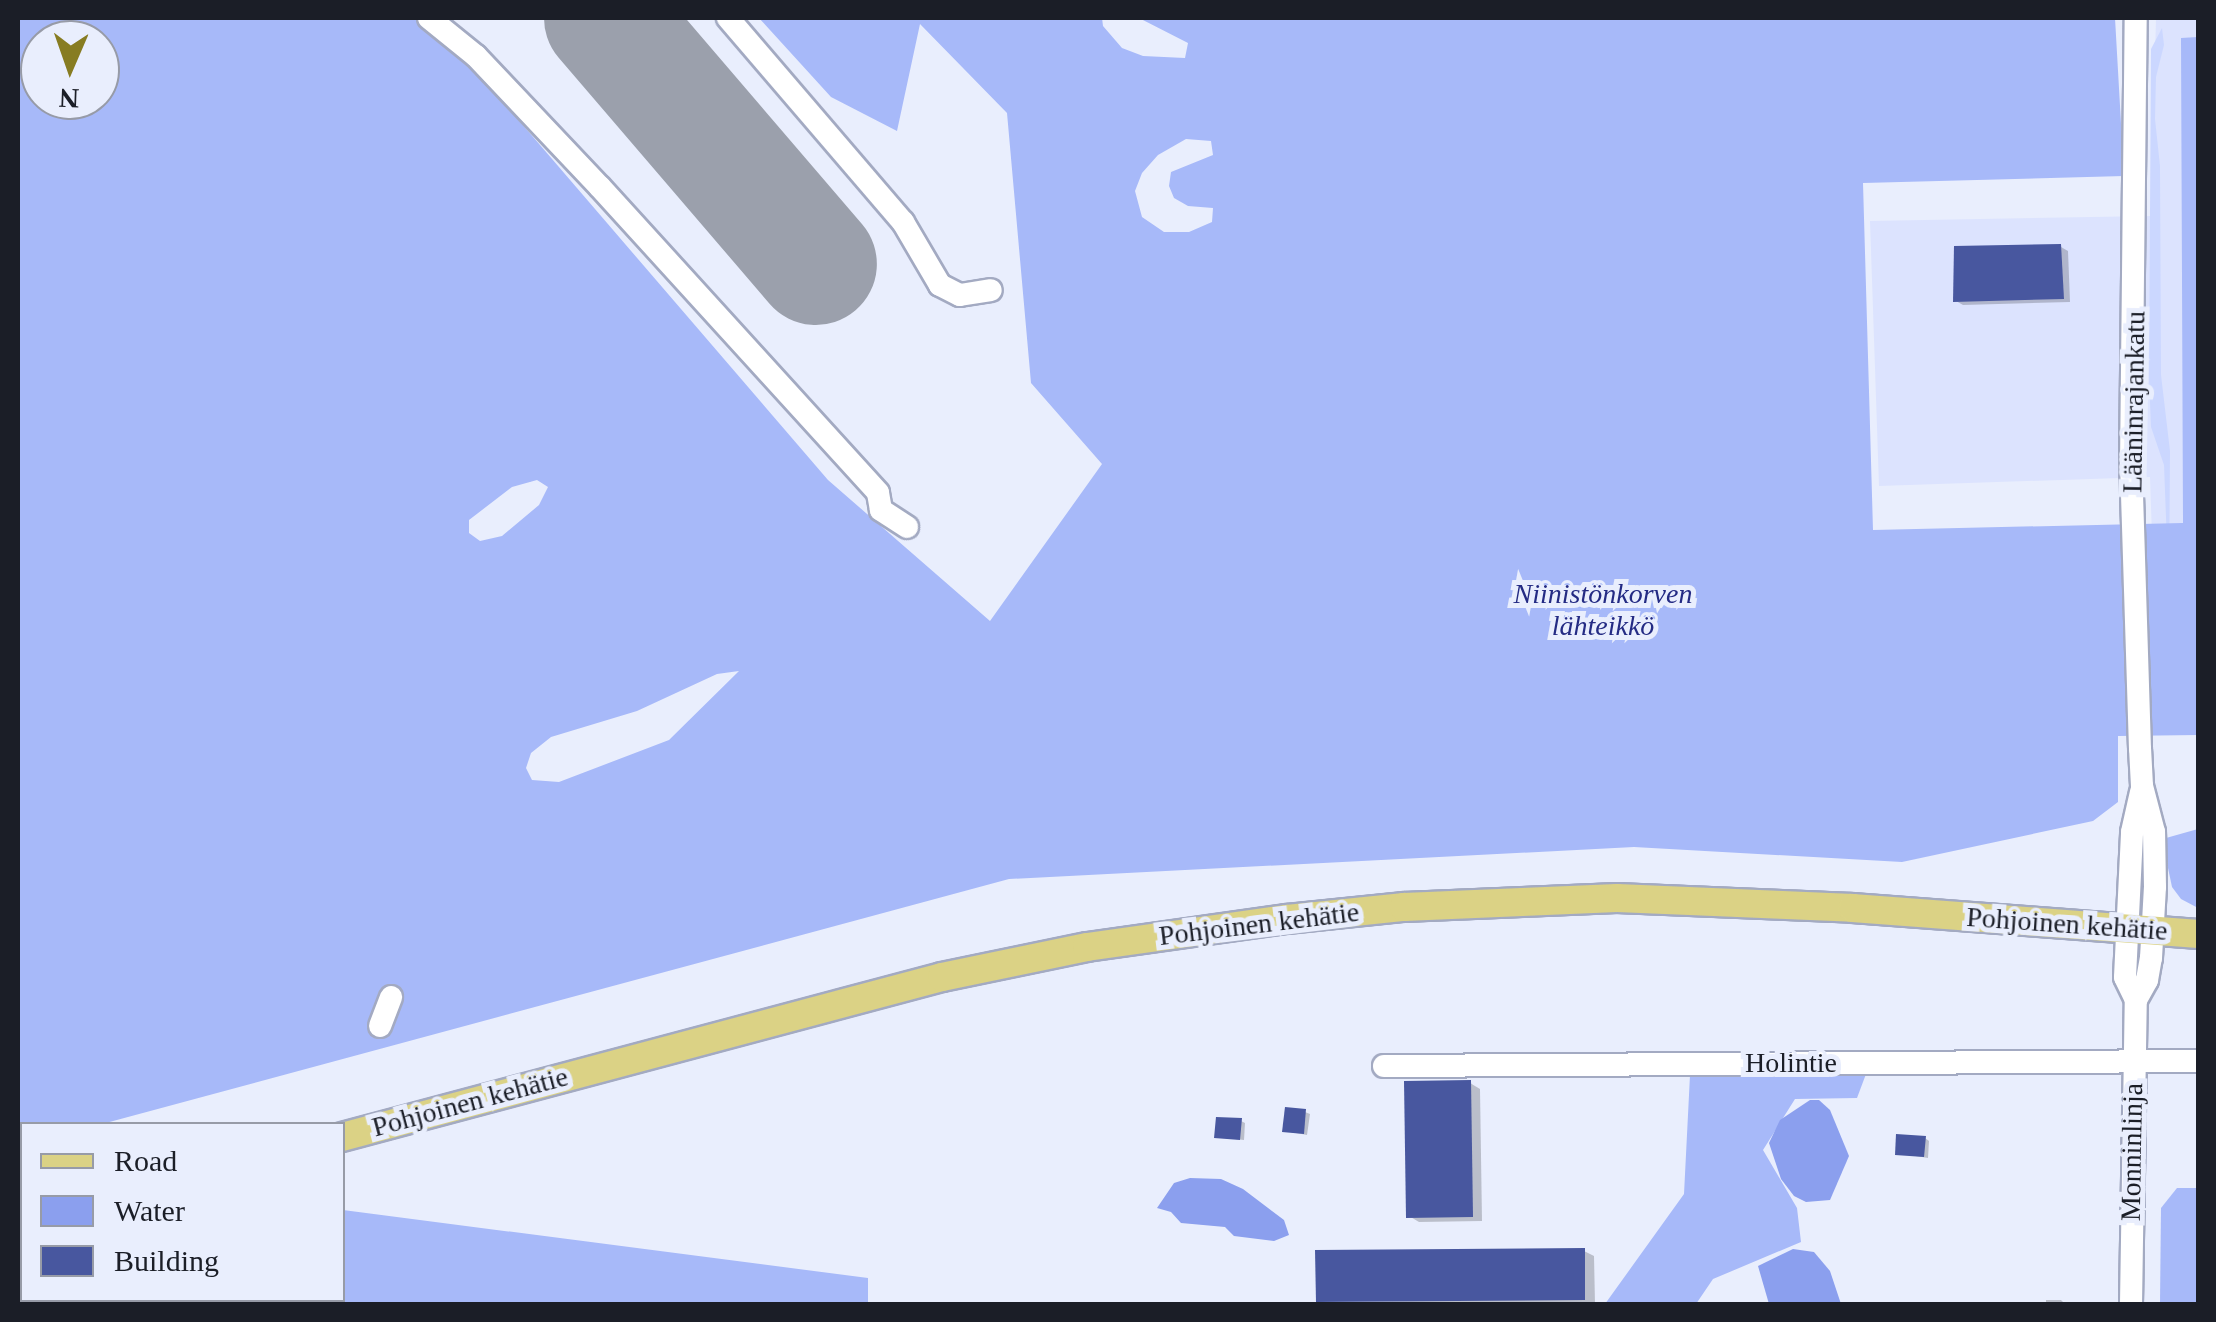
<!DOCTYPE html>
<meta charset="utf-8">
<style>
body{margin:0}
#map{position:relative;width:2216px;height:1322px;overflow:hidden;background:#e9eefd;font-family:"Times New Roman",serif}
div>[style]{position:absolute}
.built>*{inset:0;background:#dce3fe}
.green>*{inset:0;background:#cbd7ff}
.forest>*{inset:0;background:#a7b9f9}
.water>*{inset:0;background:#8b9fee}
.shadow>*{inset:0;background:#0003}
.runway>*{height:122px;margin:-61px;padding:0 61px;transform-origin:61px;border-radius:61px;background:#9ba0ac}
.building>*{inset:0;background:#48579f}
.roads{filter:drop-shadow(2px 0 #a3aac2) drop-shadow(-2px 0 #a3aac2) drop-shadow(0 2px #a3aac2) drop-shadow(0 -2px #a3aac2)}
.minor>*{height:22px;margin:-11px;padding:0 11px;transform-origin:11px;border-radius:11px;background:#fff}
.major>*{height:28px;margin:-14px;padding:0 14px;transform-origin:14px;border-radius:14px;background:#dbd285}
span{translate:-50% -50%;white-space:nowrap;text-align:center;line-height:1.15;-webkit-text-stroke:10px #e9eefd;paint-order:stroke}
.street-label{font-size:28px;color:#1b1e27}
.park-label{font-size:28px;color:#242b84;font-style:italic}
.frame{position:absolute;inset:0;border:20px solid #1b1e27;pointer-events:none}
.legend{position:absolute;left:20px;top:1122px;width:325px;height:180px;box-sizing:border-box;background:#e9eefd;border:2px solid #979ba7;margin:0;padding:12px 18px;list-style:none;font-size:30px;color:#1b1e27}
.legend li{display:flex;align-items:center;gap:20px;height:50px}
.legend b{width:50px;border:2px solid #979ba7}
.north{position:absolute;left:20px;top:20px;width:100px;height:100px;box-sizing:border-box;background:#e9eefd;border:2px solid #979ba7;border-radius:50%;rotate:182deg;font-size:28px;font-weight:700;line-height:40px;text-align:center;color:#1b1e27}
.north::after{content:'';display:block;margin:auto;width:35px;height:45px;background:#877c22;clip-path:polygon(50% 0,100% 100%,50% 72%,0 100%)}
</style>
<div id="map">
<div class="built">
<i style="clip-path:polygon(2156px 18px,2198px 18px,2198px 731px,2153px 567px,2150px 477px,1879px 486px,1870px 221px,2151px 216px)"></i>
</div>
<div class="green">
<i style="clip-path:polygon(2162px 28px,2164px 45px,2156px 77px,2155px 119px,2160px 166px,2161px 375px,2170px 451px,2169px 596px,2164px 465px,2151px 427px,2149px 378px,2151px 49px)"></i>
</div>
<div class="forest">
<i style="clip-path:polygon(evenodd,18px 18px,423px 18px,460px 52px,828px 480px,990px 621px,1102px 464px,1031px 383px,1007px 113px,920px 24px,897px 131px,831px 97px,759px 18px,1102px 18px,1103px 26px,1122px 48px,1143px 56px,1185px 58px,1188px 43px,1139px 18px,2115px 18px,2124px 176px,1863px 183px,1873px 530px,2183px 523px,2181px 38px,2198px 37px,2198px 735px,2118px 736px,2118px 802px,2093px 821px,1902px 862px,1634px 847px,1009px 879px,102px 1124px,22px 1124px,22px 1146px,18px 1147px,18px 18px,40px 40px,100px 40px,100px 100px,40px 100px,40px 40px,18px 18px,1186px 139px,1211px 141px,1213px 155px,1171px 172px,1169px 186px,1174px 198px,1188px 206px,1213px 208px,1212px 222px,1189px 232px,1164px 232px,1142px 217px,1135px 191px,1142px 173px,1158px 155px,1186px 139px,18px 18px,537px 480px,548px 487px,539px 505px,502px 536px,480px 541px,469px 533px,469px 520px,512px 487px,537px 480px,18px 18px,739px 671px,669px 740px,559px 782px,532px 780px,526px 768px,531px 753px,551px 737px,637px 711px,717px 674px,739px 671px)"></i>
<i style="clip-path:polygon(2198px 829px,2198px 908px,2181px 899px,2172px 887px,2163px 844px,2166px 838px)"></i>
<i style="clip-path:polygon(1866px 1074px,1857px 1098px,1795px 1099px,1763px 1150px,1797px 1208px,1801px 1242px,1713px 1279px,1696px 1304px,1605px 1304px,1684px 1194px,1690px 1075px)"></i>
<i style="clip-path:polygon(2177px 1188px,2198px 1188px,2198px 1304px,2160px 1304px,2161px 1208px)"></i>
<i style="clip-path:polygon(343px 1210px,868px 1278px,868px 1304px,18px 1304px,18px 1243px,22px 1242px,22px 1300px,342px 1300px)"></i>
</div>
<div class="water">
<i style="clip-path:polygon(1810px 1100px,1819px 1100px,1830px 1110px,1849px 1156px,1830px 1200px,1806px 1202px,1794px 1196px,1781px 1179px,1769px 1143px,1780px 1120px)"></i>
<i style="clip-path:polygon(1190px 1178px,1221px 1179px,1243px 1189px,1284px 1220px,1289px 1235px,1274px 1241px,1234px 1236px,1225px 1227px,1181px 1223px,1171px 1212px,1157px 1208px,1174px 1183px)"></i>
<i style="clip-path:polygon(1793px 1249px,1814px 1252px,1830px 1271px,1841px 1304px,1769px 1304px,1758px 1266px)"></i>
</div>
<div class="shadow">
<i style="clip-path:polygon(2061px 247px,2068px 251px,2070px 302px,1963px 305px,1956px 301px)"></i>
<i style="clip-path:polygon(1470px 1083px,1480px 1089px,1482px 1221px,1419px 1222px,1409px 1216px)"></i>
<i style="clip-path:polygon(1305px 1112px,1310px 1114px,1307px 1135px,1285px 1131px)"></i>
<i style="clip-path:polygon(1241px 1121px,1245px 1123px,1244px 1140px,1217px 1137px)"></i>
<i style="clip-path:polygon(1925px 1138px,1929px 1141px,1928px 1158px,1897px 1153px)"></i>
<i style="clip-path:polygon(1584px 1251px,1594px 1256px,1595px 1304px,1318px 1301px)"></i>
<i style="clip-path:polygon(2046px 1300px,2061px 1300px,2065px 1304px,2046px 1304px)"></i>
</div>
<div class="runway">
<i style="left:605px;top:18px;width:324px;rotate:49.4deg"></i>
</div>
<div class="building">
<i style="clip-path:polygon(2061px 244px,2064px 299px,1953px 302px,1954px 246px)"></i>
<i style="clip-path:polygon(1471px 1080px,1473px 1217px,1406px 1218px,1404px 1081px)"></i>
<i style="clip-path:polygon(1285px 1107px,1306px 1109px,1304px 1134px,1282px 1132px)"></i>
<i style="clip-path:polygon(1216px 1117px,1242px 1118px,1240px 1140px,1214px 1138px)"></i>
<i style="clip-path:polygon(1896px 1134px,1926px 1136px,1924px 1157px,1895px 1155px)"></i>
<i style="clip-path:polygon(1585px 1248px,1585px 1300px,1316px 1302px,1315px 1250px)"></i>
</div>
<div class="roads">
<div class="minor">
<i style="left:429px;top:18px;width:60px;rotate:39deg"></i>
<i style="left:476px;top:56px;width:180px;rotate:46.6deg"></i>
<i style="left:600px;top:187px;width:413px;rotate:47.7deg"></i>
<i style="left:878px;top:493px;width:17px;rotate:80deg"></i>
<i style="left:881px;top:510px;width:31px;rotate:33deg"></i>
<i style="left:728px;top:18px;width:269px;rotate:49.4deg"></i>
<i style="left:903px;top:222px;width:73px;rotate:59.6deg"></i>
<i style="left:940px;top:285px;width:22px;rotate:27deg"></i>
<i style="left:960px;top:295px;width:31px;rotate:-9deg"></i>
<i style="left:2136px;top:1000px;width:25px;rotate:-116deg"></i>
<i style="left:2125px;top:977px;width:145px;rotate:-87.2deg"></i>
<i style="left:2132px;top:832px;width:41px;rotate:-77.3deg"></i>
<i style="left:380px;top:1026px;width:31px;rotate:-69deg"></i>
<i style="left:1384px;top:1066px;width:814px;rotate:-0.35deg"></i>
<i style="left:2131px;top:1304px;width:304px;rotate:-89.1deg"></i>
<i style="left:2136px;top:1000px;width:23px;rotate:-61deg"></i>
<i style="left:2147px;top:980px;width:22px;rotate:-80deg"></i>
<i style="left:2151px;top:958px;width:71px;rotate:-86.8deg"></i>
<i style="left:2155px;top:887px;width:55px;rotate:-91deg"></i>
<i style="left:2154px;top:832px;width:48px;rotate:-104.6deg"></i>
<i style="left:2142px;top:786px;width:37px;rotate:-93deg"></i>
<i style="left:2140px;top:749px;width:283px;rotate:-91.8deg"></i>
<i style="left:2131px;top:466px;width:448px;rotate:-89.4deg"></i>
</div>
<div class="major">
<i style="left:342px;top:1137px;width:621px;rotate:-14.93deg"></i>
<i style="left:942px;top:977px;width:148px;rotate:-11.7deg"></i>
<i style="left:1087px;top:947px;width:202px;rotate:-8deg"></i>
<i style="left:1287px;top:919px;width:118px;rotate:-5.9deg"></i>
<i style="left:1404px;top:907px;width:213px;rotate:-2.4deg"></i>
<i style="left:1617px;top:898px;width:236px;rotate:2.4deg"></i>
<i style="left:1853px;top:908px;width:346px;rotate:4.3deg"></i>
<i style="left:18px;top:1208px;width:4px;rotate:-14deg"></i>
</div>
</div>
<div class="street-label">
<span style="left:2134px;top:402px;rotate:-89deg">Lääninrajankatu</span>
<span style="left:1259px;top:924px;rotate:-7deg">Pohjoinen kehätie</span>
<span style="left:2067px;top:924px;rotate:4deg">Pohjoinen kehätie</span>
<span style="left:1791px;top:1063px">Holintie</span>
<span style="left:470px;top:1102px;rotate:-15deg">Pohjoinen kehätie</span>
<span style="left:2132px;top:1152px;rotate:-89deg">Monninlinja</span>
</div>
<div class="park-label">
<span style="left:1603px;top:610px">Niinistönkorven<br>lähteikkö</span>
</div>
<div class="frame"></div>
<ul class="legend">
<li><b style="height:12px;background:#dbd285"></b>Road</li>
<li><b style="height:28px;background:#8b9fee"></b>Water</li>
<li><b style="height:28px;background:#48579f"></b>Building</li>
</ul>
<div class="north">N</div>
</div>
